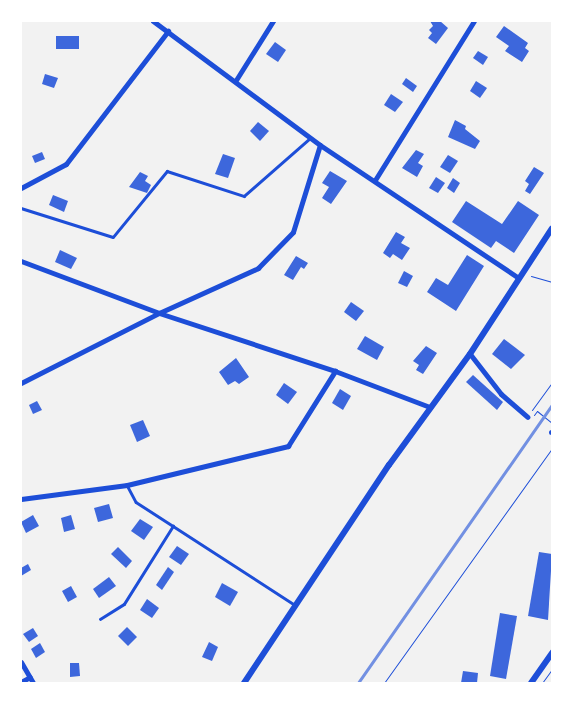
<!DOCTYPE html>
<style>
body{margin:0}
#map{position:relative;width:573px;height:704px;overflow:hidden;background:#f2f2f2;font-family:Commissioner,sans-serif}
div>[style]{position:absolute}
.building>*{inset:0;background:#3d67dc}
.path>*{height:1px;margin:-0.5px;padding:0 0.5px;transform-origin:0.5px;border-radius:0.5px;background:#1d4ed8}
.service>*{height:2.5px;margin:-1.25px;padding:0 1.25px;transform-origin:1.25px;border-radius:1.25px;background:#1d4ed8}
.minor>*{height:5px;margin:-2.5px;padding:0 2.5px;transform-origin:2.5px;border-radius:2.5px;background:#1d4ed8}
.tertiary>*{height:6px;margin:-3px;padding:0 3px;transform-origin:3px;border-radius:3px;background:#1d4ed8}
.rail>*{height:2.5px;margin:-1.25px;padding:0 1.25px;transform-origin:1.25px;border-radius:1.25px;background:#7290e2}
span{translate:-50% -50%;white-space:nowrap;text-align:center;line-height:1.15;-webkit-text-stroke:5px #fff;paint-order:stroke}
.frame{position:absolute;inset:0;border:22px solid #fff;pointer-events:none}
</style>
<div id="map">
<div class="building">
<i style="clip-path:polygon(430px 21px,440px 21px,448px 28px,436px 44px,428px 38px,432px 33px,429px 30px,433px 26px)"></i>
<i style="clip-path:polygon(504px 26px,528px 43px,525px 48px,529px 51px,522px 62px,505px 51px,509px 46px,496px 37px)"></i>
<i style="clip-path:polygon(56px 36px,79px 36px,79px 49px,56px 49px)"></i>
<i style="clip-path:polygon(275px 42px,286px 50px,278px 62px,266px 54px)"></i>
<i style="clip-path:polygon(478px 51px,488px 57px,483px 65px,473px 58px)"></i>
<i style="clip-path:polygon(45px 74px,58px 78px,54px 88px,42px 84px)"></i>
<i style="clip-path:polygon(406px 78px,417px 86px,413px 92px,402px 84px)"></i>
<i style="clip-path:polygon(476px 81px,487px 88px,480px 98px,470px 91px)"></i>
<i style="clip-path:polygon(391px 94px,403px 102px,395px 112px,384px 105px)"></i>
<i style="clip-path:polygon(455px 120px,466px 126px,465px 129px,480px 141px,475px 149px,448px 137px)"></i>
<i style="clip-path:polygon(258px 122px,269px 131px,260px 141px,250px 131px)"></i>
<i style="clip-path:polygon(416px 150px,424px 154px,418px 163px,423px 166px,417px 177px,402px 168px)"></i>
<i style="clip-path:polygon(42px 152px,45px 159px,35px 163px,32px 156px)"></i>
<i style="clip-path:polygon(223px 154px,235px 158px,228px 178px,215px 174px)"></i>
<i style="clip-path:polygon(448px 155px,458px 161px,450px 173px,440px 167px)"></i>
<i style="clip-path:polygon(534px 167px,544px 173px,530px 194px,525px 191px,529px 184px,525px 181px)"></i>
<i style="clip-path:polygon(330px 171px,347px 181px,331px 204px,322px 198px,329px 187px,322px 183px)"></i>
<i style="clip-path:polygon(140px 172px,148px 176px,145px 181px,151px 185px,147px 193px,129px 187px)"></i>
<i style="clip-path:polygon(436px 177px,445px 183px,438px 193px,429px 188px)"></i>
<i style="clip-path:polygon(453px 178px,460px 183px,454px 193px,447px 188px)"></i>
<i style="clip-path:polygon(53px 195px,68px 201px,64px 212px,49px 205px)"></i>
<i style="clip-path:polygon(466px 201px,502px 224px,518px 201px,539px 215px,514px 253px,496px 241px,491px 248px,452px 222px)"></i>
<i style="clip-path:polygon(396px 232px,405px 237px,401px 243px,410px 248px,402px 260px,393px 254px,390px 258px,383px 253px)"></i>
<i style="clip-path:polygon(60px 250px,77px 258px,71px 269px,55px 262px)"></i>
<i style="clip-path:polygon(467px 255px,484px 266px,456px 311px,427px 292px,436px 278px,448px 285px)"></i>
<i style="clip-path:polygon(296px 256px,308px 263px,304px 269px,301px 267px,293px 280px,284px 275px)"></i>
<i style="clip-path:polygon(404px 271px,413px 276px,407px 287px,398px 283px)"></i>
<i style="clip-path:polygon(351px 302px,364px 311px,356px 321px,344px 312px)"></i>
<i style="clip-path:polygon(365px 336px,384px 347px,377px 360px,357px 349px)"></i>
<i style="clip-path:polygon(504px 339px,525px 355px,511px 369px,492px 354px)"></i>
<i style="clip-path:polygon(426px 346px,437px 353px,423px 374px,416px 370px,419px 365px,413px 361px)"></i>
<i style="clip-path:polygon(236px 358px,249px 377px,239px 384px,235px 381px,228px 385px,219px 372px)"></i>
<i style="clip-path:polygon(473px 375px,503px 402px,497px 410px,466px 382px)"></i>
<i style="clip-path:polygon(284px 383px,297px 392px,288px 404px,276px 395px)"></i>
<i style="clip-path:polygon(340px 389px,351px 396px,343px 410px,332px 403px)"></i>
<i style="clip-path:polygon(37px 401px,42px 410px,33px 414px,29px 405px)"></i>
<i style="clip-path:polygon(143px 420px,150px 436px,137px 442px,130px 425px)"></i>
<i style="clip-path:polygon(109px 504px,113px 518px,98px 522px,94px 508px)"></i>
<i style="clip-path:polygon(33px 515px,39px 526px,26px 533px,21px 522px)"></i>
<i style="clip-path:polygon(71px 515px,75px 529px,64px 532px,61px 518px)"></i>
<i style="clip-path:polygon(140px 519px,153px 527px,144px 540px,131px 531px)"></i>
<i style="clip-path:polygon(177px 546px,189px 554px,181px 565px,169px 557px)"></i>
<i style="clip-path:polygon(118px 547px,132px 561px,126px 568px,111px 554px)"></i>
<i style="clip-path:polygon(539px 552px,552px 554px,548px 620px,528px 616px)"></i>
<i style="clip-path:polygon(28px 564px,31px 570px,21px 576px,21px 568px)"></i>
<i style="clip-path:polygon(168px 567px,174px 572px,162px 590px,156px 585px)"></i>
<i style="clip-path:polygon(109px 577px,116px 586px,99px 598px,93px 589px)"></i>
<i style="clip-path:polygon(222px 583px,238px 592px,230px 606px,215px 597px)"></i>
<i style="clip-path:polygon(71px 586px,77px 597px,68px 602px,62px 591px)"></i>
<i style="clip-path:polygon(147px 599px,159px 608px,152px 618px,140px 610px)"></i>
<i style="clip-path:polygon(500px 613px,517px 616px,506px 679px,490px 676px)"></i>
<i style="clip-path:polygon(127px 627px,137px 637px,128px 646px,118px 636px)"></i>
<i style="clip-path:polygon(33px 628px,38px 636px,29px 642px,23px 634px)"></i>
<i style="clip-path:polygon(209px 642px,218px 647px,212px 661px,202px 657px)"></i>
<i style="clip-path:polygon(40px 643px,45px 652px,36px 658px,31px 649px)"></i>
<i style="clip-path:polygon(70px 663px,79px 663px,80px 676px,70px 677px)"></i>
<i style="clip-path:polygon(463px 671px,478px 673px,477px 683px,461px 683px)"></i>
</div>
<div class="path">
<i style="left:531px;top:276px;width:22px;rotate:16deg"></i>
<i style="left:532px;top:410px;width:34px;rotate:-54deg"></i>
<i style="left:534px;top:415px;width:5px;rotate:-53deg"></i>
<i style="left:537px;top:411px;width:19px;rotate:39deg"></i>
<i style="left:384px;top:683px;width:289px;rotate:-54.4deg"></i>
<i style="left:542px;top:683px;width:17px;rotate:-54deg"></i>
</div>
<div class="service">
<i style="left:21px;top:208px;width:96px;rotate:17.5deg"></i>
<i style="left:113px;top:237px;width:85px;rotate:-50.7deg"></i>
<i style="left:167px;top:171px;width:81px;rotate:18deg"></i>
<i style="left:244px;top:196px;width:86px;rotate:-41.2deg"></i>
<i style="left:127px;top:485px;width:19px;rotate:62deg"></i>
<i style="left:136px;top:502px;width:189px;rotate:32.9deg"></i>
<i style="left:100px;top:619px;width:28px;rotate:-32deg"></i>
<i style="left:124px;top:604px;width:92px;rotate:-57.9deg"></i>
</div>
<div class="minor">
<i style="left:153px;top:21px;width:208px;rotate:36.6deg"></i>
<i style="left:320px;top:145px;width:239px;rotate:33.8deg"></i>
<i style="left:236px;top:80px;width:70px;rotate:-57.9deg"></i>
<i style="left:375px;top:180px;width:187px;rotate:-58.1deg"></i>
<i style="left:21px;top:188px;width:51px;rotate:-28.1deg"></i>
<i style="left:66px;top:164px;width:168px;rotate:-52.5deg"></i>
<i style="left:21px;top:261px;width:147px;rotate:20.6deg"></i>
<i style="left:159px;top:313px;width:185px;rotate:18.2deg"></i>
<i style="left:335px;top:371px;width:102px;rotate:20.8deg"></i>
<i style="left:470px;top:354px;width:51px;rotate:52.2deg"></i>
<i style="left:501px;top:394px;width:35px;rotate:41deg"></i>
<i style="left:21px;top:383px;width:155px;rotate:-26.9deg"></i>
<i style="left:159px;top:313px;width:109px;rotate:-24.4deg"></i>
<i style="left:258px;top:268px;width:50px;rotate:-45.8deg"></i>
<i style="left:293px;top:232px;width:91px;rotate:-72.8deg"></i>
<i style="left:551px;top:432px;width:1px"></i>
<i style="left:21px;top:499px;width:107px;rotate:-7.5deg"></i>
<i style="left:127px;top:485px;width:166px;rotate:-13.6deg"></i>
<i style="left:288px;top:446px;width:89px;rotate:-57.9deg"></i>
<i style="left:21px;top:662px;width:24px;rotate:60deg"></i>
<i style="left:21px;top:682px;width:10px;rotate:-29deg"></i>
</div>
<div class="tertiary">
<i style="left:244px;top:683px;width:262px;rotate:-56.4deg"></i>
<i style="left:389px;top:465px;width:137px;rotate:-53.9deg"></i>
<i style="left:470px;top:354px;width:150px;rotate:-56.9deg"></i>
<i style="left:531px;top:683px;width:37px;rotate:-55deg"></i>
</div>
<div class="rail">
<i style="left:358px;top:683px;width:339px;rotate:-55.1deg"></i>
</div>
<div class="frame"></div>
</div>
